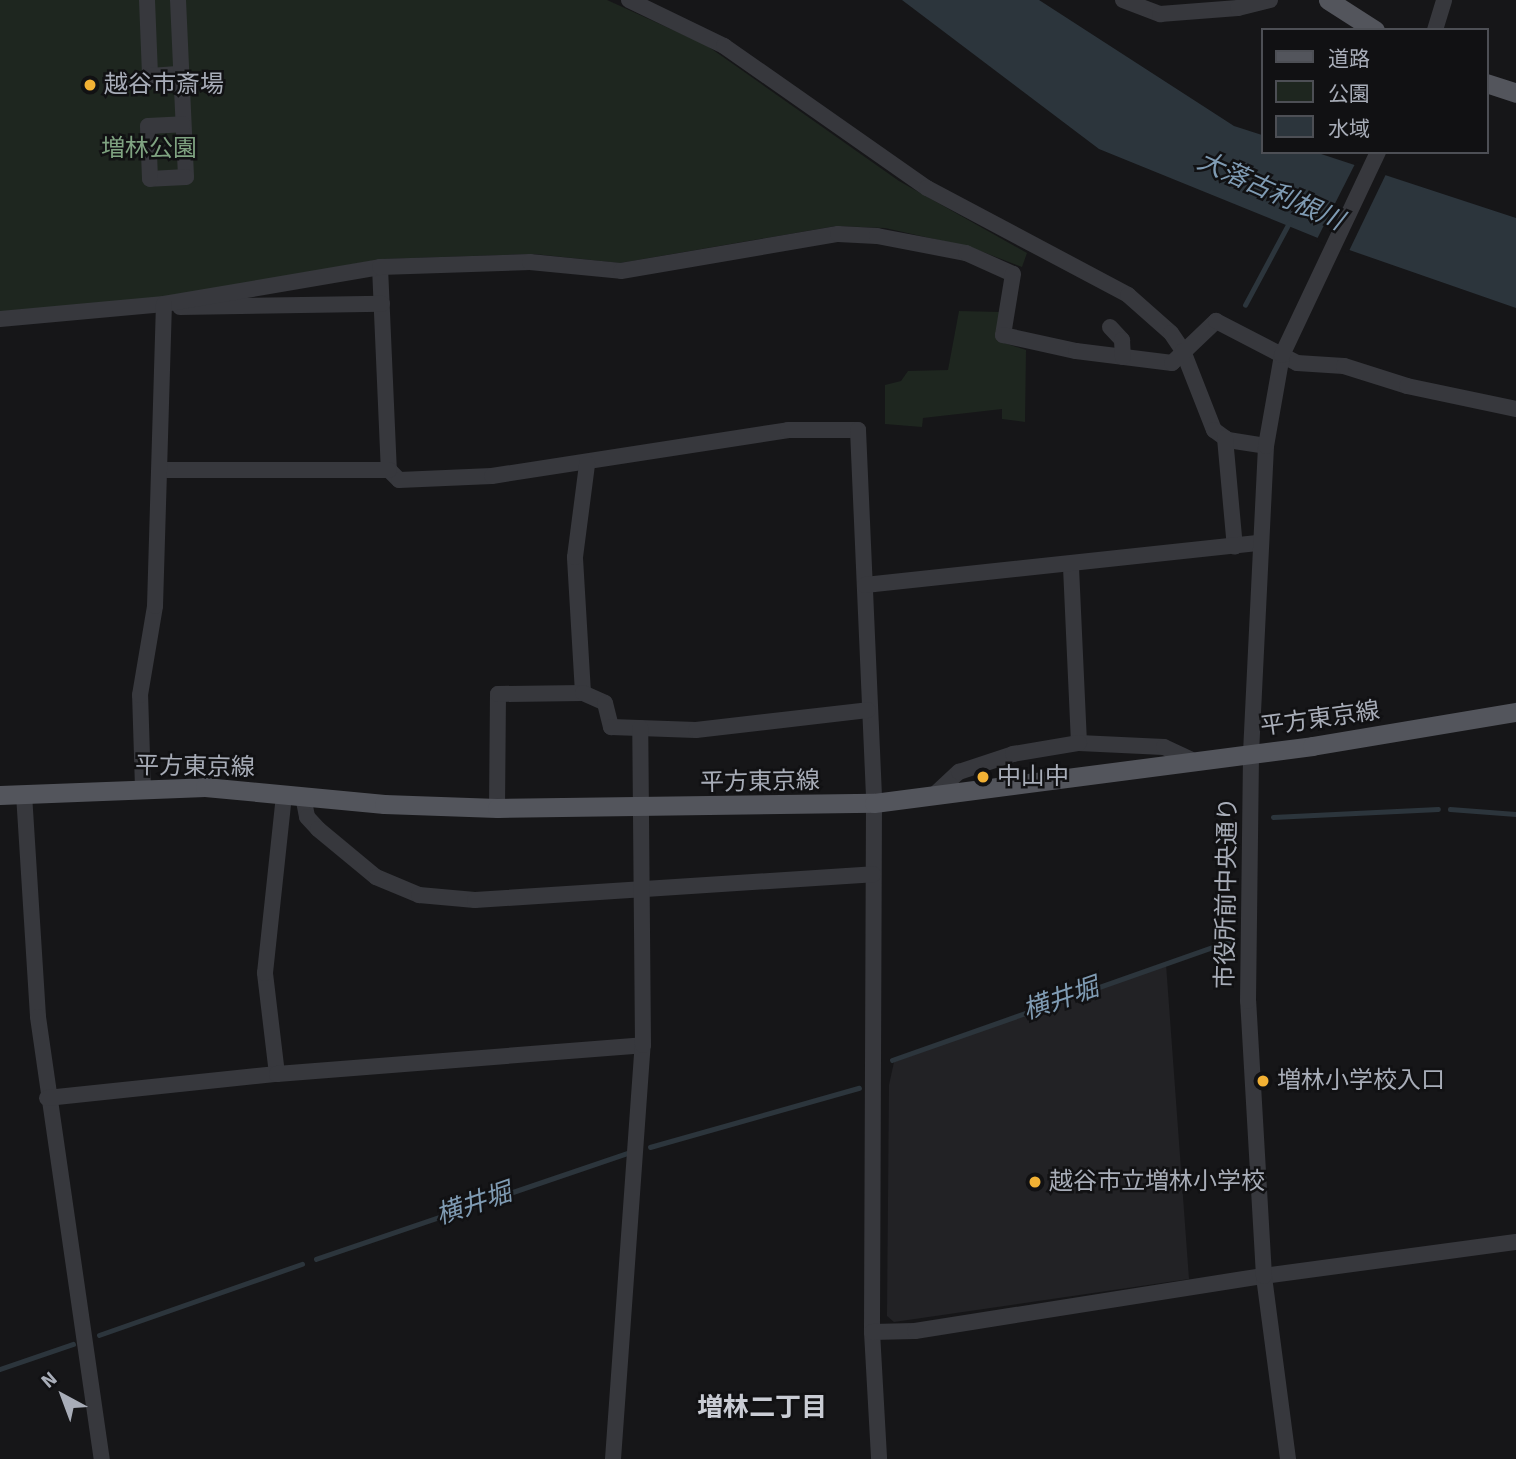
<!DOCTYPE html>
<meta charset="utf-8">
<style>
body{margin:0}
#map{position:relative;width:1516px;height:1459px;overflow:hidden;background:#161618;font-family:Signika,"Noto Sans JP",sans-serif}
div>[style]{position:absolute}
.built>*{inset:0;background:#222225}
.green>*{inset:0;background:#1e261f}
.water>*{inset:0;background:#2c353c}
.pier>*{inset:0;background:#161618}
.stream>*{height:4.5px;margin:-2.25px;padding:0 2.25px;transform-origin:2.25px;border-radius:2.25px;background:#2c353c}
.minor>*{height:16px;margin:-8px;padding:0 8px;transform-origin:8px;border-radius:8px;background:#37383d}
.major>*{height:19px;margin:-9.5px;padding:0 9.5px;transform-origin:9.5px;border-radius:9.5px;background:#53555c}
.dots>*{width:19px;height:19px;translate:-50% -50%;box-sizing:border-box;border:4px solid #111113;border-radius:50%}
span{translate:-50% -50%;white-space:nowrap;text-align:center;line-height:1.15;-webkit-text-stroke:5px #111113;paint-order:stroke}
.poi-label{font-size:24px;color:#a8adb8}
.left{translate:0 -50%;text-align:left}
.park-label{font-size:24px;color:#7fa381}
.street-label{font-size:24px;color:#a8adb8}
.water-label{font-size:26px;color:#7f9bb3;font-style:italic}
.neighbourhood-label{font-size:26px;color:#c9ccd4;font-weight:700}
.legend{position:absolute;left:1261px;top:28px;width:228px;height:126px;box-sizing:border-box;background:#111113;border:2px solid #4d4f55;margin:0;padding:9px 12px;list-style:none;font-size:21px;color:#a8adb8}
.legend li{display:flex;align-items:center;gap:14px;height:35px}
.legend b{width:35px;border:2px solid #4d4f55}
.north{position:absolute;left:28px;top:1361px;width:70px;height:70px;-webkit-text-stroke:5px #111113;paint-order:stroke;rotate:319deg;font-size:19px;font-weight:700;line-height:28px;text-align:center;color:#a8adb8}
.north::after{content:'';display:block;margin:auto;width:24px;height:32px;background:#a8adb8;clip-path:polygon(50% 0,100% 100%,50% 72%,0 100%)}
</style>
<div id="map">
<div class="built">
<i style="clip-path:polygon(1166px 964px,1189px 1279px,894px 1322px,887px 1316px,889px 1085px,894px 1062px)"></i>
</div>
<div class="green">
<i style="clip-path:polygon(0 0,607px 0,706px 45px,899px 181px,1027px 253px,1022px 267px,970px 247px,885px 228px,836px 226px,620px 263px,534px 254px,382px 259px,168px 297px,0 312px)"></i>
<i style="clip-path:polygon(959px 311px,1000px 312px,998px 341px,1026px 350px,1025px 422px,1002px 419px,1002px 409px,923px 418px,922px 427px,885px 424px,885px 385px,901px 381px,908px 371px,948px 370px)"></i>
</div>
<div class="water">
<i style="clip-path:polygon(902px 0,1039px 0,1234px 126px,1262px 135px,1262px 152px,1315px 152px,1516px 218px,1516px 308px,1335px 245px,1099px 149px)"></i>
</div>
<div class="pier">
<i style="clip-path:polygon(1356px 162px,1387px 172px,1348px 253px,1316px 241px)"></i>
</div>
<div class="stream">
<i style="left:1245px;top:305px;width:93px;rotate:-61.8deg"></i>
<i style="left:1450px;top:809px;width:66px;rotate:4.3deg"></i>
<i style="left:1273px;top:817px;width:165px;rotate:-2.8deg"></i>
<i style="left:892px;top:1060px;width:358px;rotate:-19.4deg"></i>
<i style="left:650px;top:1147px;width:217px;rotate:-15.8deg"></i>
<i style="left:316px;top:1259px;width:332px;rotate:-18.8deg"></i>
<i style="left:99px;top:1335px;width:215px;rotate:-19.3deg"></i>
<i style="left:0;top:1369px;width:77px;rotate:-18.9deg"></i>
</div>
<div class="minor">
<i style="left:147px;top:0;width:76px;rotate:87.7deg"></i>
<i style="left:150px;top:76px;width:31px;rotate:-4deg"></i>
<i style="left:178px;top:0;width:177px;rotate:87.4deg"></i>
<i style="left:186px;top:177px;width:36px;rotate:177deg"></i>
<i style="left:150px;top:179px;width:53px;rotate:-92.2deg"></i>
<i style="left:148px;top:126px;width:35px;rotate:-3deg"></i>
<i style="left:629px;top:0;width:106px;rotate:25.8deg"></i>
<i style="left:724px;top:46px;width:248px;rotate:35deg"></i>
<i style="left:927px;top:188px;width:228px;rotate:28deg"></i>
<i style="left:1128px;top:295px;width:57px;rotate:41.5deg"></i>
<i style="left:1171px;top:333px;width:22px;rotate:56deg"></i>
<i style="left:1183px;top:351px;width:85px;rotate:68.6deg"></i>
<i style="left:1214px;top:430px;width:17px;rotate:36deg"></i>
<i style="left:1228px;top:440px;width:38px;rotate:9deg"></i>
<i style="left:1123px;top:0;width:40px;rotate:21deg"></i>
<i style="left:1160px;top:14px;width:78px;rotate:-4.4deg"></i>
<i style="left:1238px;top:8px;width:33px;rotate:-14deg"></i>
<i style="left:1435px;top:30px;width:31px;rotate:-73deg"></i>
<i style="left:380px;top:267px;width:203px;rotate:87.5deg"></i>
<i style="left:389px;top:470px;width:14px;rotate:45deg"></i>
<i style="left:399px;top:480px;width:93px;rotate:-2.5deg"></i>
<i style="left:492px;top:476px;width:300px;rotate:-8.8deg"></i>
<i style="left:788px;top:430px;width:70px"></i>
<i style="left:858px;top:430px;width:373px;rotate:87.5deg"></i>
<i style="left:874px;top:803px;width:529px;rotate:90.22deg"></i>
<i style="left:872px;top:1332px;width:127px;rotate:86.8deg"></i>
<i style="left:180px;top:307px;width:202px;rotate:-0.9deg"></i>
<i style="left:0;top:319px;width:165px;rotate:-5.2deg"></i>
<i style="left:164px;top:304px;width:219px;rotate:-9.7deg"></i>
<i style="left:380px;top:267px;width:150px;rotate:-1.9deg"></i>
<i style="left:530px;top:262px;width:91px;rotate:5.6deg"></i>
<i style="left:621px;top:271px;width:220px;rotate:-9.7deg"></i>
<i style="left:838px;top:234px;width:39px;rotate:3deg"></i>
<i style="left:877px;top:236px;width:91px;rotate:10.8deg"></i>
<i style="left:966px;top:253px;width:51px;rotate:24.1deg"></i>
<i style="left:1013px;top:274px;width:62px;rotate:99.3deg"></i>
<i style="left:1003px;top:335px;width:75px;rotate:12.4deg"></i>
<i style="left:1076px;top:351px;width:97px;rotate:7.1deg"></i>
<i style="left:1172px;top:363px;width:61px;rotate:-43.7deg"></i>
<i style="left:1216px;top:321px;width:91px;rotate:27.4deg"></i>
<i style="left:1297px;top:363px;width:47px;rotate:3.7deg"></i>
<i style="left:1344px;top:366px;width:66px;rotate:17.6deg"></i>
<i style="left:1407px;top:386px;width:111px;rotate:11.9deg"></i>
<i style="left:1110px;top:327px;width:18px;rotate:47deg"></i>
<i style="left:1122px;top:340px;width:17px;rotate:87deg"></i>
<i style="left:1225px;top:438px;width:109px;rotate:84.8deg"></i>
<i style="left:161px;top:470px;width:228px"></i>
<i style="left:1071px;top:567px;width:176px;rotate:87.4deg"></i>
<i style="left:1079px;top:743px;width:85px;rotate:2.7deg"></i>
<i style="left:1164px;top:747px;width:29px;rotate:25deg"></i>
<i style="left:865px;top:585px;width:397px;rotate:-6.1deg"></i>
<i style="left:583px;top:693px;width:136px;rotate:-93.4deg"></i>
<i style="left:575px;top:557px;width:94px;rotate:-82.6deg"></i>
<i style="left:143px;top:788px;width:93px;rotate:-91.8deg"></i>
<i style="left:140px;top:695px;width:90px;rotate:-80.4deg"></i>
<i style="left:155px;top:606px;width:302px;rotate:-88.3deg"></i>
<i style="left:24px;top:794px;width:223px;rotate:86.4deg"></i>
<i style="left:38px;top:1017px;width:447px;rotate:81.8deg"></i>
<i style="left:935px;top:794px;width:33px;rotate:-43deg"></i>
<i style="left:959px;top:772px;width:57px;rotate:-18.4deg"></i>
<i style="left:1013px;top:754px;width:67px;rotate:-9.5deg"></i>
<i style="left:303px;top:796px;width:21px;rotate:79deg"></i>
<i style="left:307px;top:817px;width:16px;rotate:47deg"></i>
<i style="left:318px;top:829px;width:75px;rotate:39.6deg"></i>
<i style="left:376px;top:877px;width:47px;rotate:22.7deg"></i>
<i style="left:419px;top:895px;width:56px;rotate:5.1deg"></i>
<i style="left:475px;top:900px;width:399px;rotate:-3.7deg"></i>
<i style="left:497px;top:808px;width:114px;rotate:-89.5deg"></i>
<i style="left:498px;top:694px;width:85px;rotate:-0.7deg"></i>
<i style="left:583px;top:693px;width:24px;rotate:24deg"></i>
<i style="left:605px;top:703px;width:25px;rotate:76deg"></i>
<i style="left:611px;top:727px;width:85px;rotate:2deg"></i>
<i style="left:696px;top:730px;width:173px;rotate:-6.6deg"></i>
<i style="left:277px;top:1074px;width:102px;rotate:-96.8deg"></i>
<i style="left:265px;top:973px;width:179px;rotate:-83.9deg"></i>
<i style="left:47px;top:1098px;width:231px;rotate:-6deg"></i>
<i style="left:277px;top:1074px;width:367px;rotate:-4.5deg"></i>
<i style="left:872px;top:1332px;width:43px;rotate:-1.3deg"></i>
<i style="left:915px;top:1331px;width:353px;rotate:-9deg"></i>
<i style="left:1264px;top:1276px;width:254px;rotate:-7.7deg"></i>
<i style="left:613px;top:1459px;width:415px;rotate:-85.9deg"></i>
<i style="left:643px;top:1045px;width:317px;rotate:-90.5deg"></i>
<i style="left:1288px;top:1459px;width:185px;rotate:-97.5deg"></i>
<i style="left:1264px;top:1276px;width:275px;rotate:-93.3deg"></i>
<i style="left:1248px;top:1001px;width:248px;rotate:-89.3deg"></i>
<i style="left:1251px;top:753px;width:307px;rotate:-87.2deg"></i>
<i style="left:1266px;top:446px;width:92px;rotate:-80deg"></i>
<i style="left:1282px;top:355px;width:225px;rotate:-64.7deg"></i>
</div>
<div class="major">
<i style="left:1328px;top:0;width:56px;rotate:32.6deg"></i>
<i style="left:1486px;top:83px;width:32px;rotate:18deg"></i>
<i style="left:0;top:795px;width:205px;rotate:-2.2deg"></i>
<i style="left:205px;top:787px;width:180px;rotate:5.4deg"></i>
<i style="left:384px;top:804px;width:113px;rotate:2deg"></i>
<i style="left:497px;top:808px;width:377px;rotate:-0.8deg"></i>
<i style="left:874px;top:803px;width:442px;rotate:-7.4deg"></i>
<i style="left:1312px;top:746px;width:207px;rotate:-9.5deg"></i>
</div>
<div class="dots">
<i style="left:90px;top:85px;background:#f2b134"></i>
<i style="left:983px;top:777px;background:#f2b134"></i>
<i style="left:1263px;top:1081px;background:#f2b134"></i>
<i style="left:1035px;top:1182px;background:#f2b134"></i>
</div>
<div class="poi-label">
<span class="left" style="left:104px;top:85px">越谷市斎場</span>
<span class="left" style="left:997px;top:777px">中山中</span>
<span class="left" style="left:1277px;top:1081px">増林小学校入口</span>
<span class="left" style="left:1049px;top:1182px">越谷市立増林小学校</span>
</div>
<div class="park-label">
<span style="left:149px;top:149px">増林公園</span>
</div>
<div class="street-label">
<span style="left:1320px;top:719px;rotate:-8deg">平方東京線</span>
<span style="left:195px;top:767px;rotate:1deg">平方東京線</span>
<span style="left:760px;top:782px;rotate:-1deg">平方東京線</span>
<span style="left:1227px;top:893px;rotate:-89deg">市役所前中央通り</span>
</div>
<div class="water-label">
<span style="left:1270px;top:192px;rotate:24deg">大落古利根川</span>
<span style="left:1061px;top:1000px;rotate:-19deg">横井堀</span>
<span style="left:474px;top:1205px;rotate:-19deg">横井堀</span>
</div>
<div class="neighbourhood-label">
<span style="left:762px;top:1409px">増林二丁目</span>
</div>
<ul class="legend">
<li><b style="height:9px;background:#53555c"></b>道路</li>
<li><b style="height:19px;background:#1e261f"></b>公園</li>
<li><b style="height:19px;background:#2c353c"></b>水域</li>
</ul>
<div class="north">N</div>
</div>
